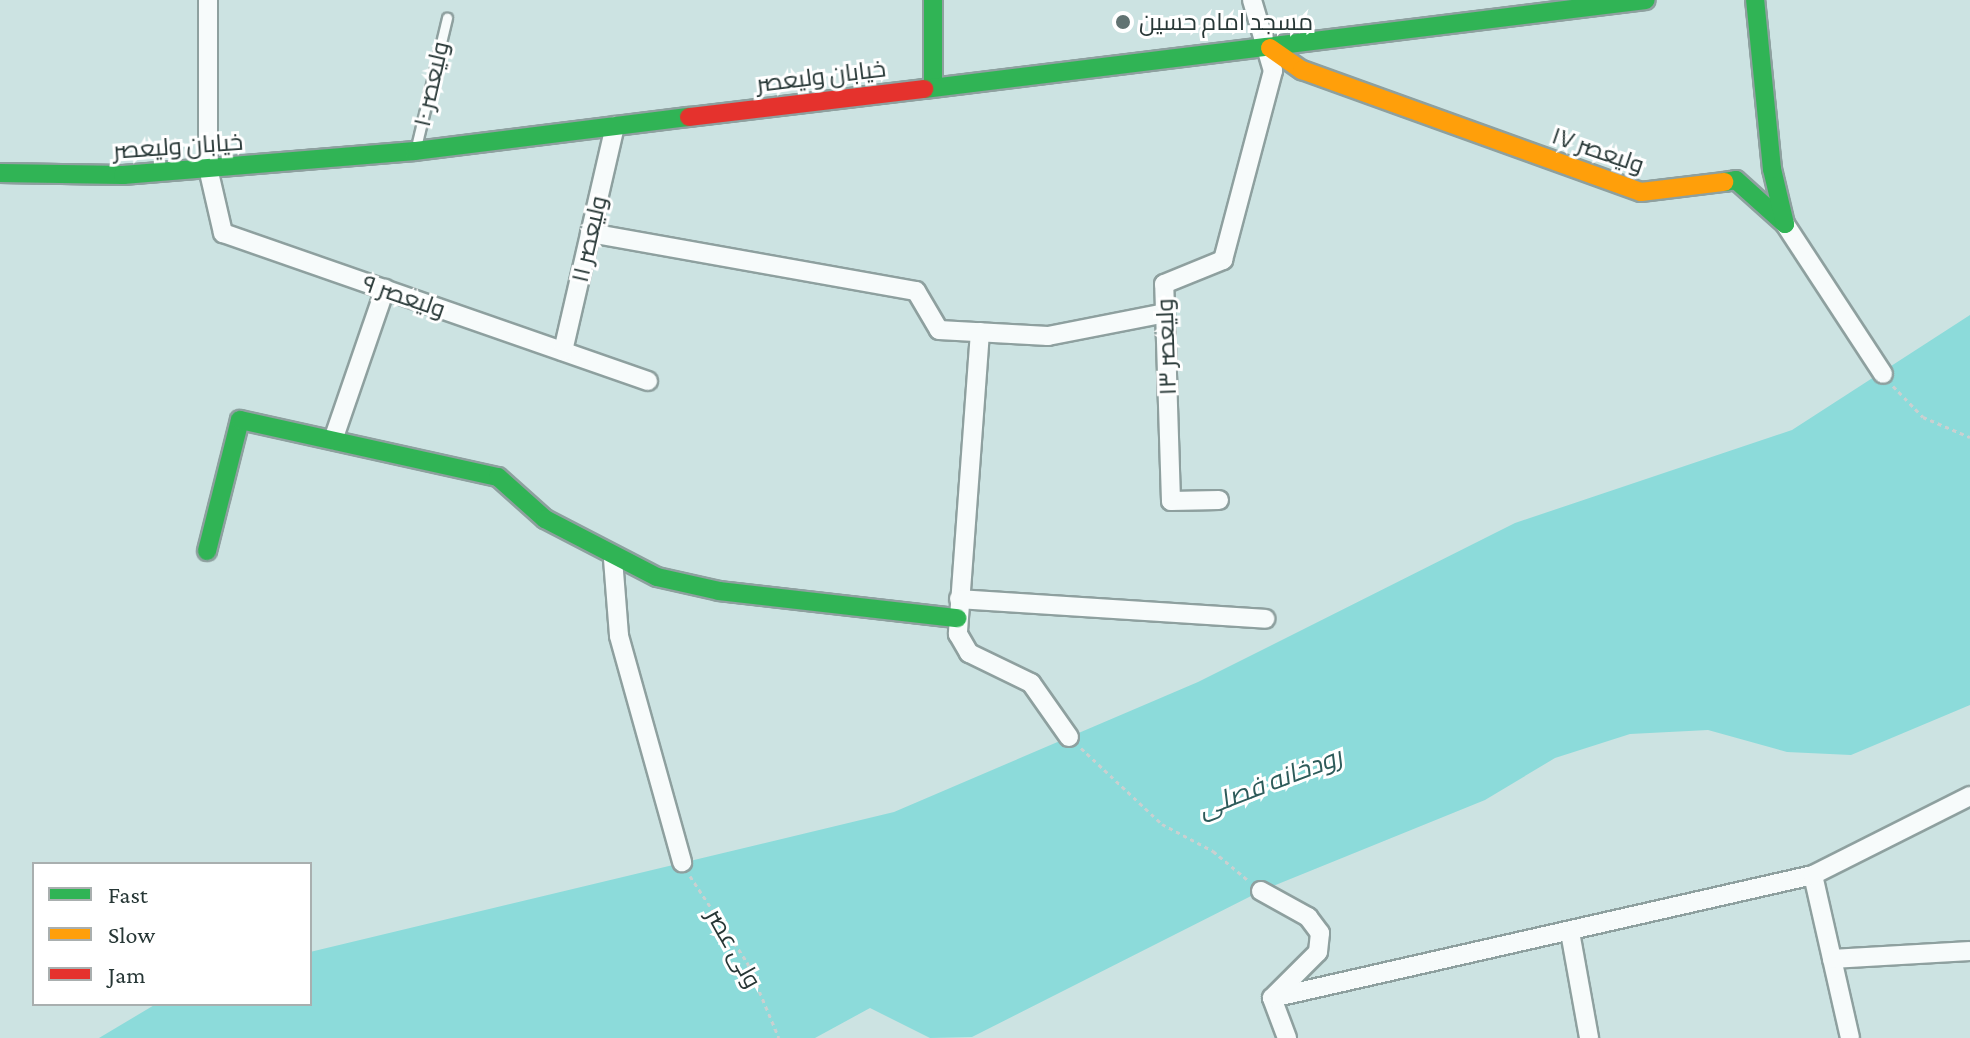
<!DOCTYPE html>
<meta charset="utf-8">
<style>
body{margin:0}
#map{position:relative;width:1970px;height:1038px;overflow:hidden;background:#cce3e2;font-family:"Crimson Pro",Cairo,serif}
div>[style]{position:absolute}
.water>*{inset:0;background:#8cdbda}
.path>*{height:3px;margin-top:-1.5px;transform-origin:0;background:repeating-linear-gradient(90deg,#cad0d0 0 4px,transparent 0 8px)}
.roads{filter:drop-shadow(2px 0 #8ea09f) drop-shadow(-2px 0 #8ea09f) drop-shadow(0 2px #8ea09f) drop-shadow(0 -2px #8ea09f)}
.lane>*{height:9px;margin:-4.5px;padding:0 4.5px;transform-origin:4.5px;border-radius:4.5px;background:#f7fbfb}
.street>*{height:18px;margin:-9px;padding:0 9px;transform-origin:9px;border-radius:9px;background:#f7fbfb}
.fast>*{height:18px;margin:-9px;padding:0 9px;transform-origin:9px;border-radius:9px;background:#30b455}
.slow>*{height:18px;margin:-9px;padding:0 9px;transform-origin:9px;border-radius:9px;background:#ff9f0a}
.jam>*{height:18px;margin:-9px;padding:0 9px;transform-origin:9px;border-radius:9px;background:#e5322d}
.dots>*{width:22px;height:22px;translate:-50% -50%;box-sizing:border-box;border:4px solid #fff;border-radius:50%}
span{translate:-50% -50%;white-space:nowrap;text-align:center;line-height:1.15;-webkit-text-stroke:6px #fff;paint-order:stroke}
.poi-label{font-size:24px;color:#273736}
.left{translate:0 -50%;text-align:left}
.street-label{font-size:24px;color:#273736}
.water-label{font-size:26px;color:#2d5b5a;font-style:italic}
.legend{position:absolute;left:32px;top:862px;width:280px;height:144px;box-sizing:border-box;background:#fff;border:2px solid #a9afaf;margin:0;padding:10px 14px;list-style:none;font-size:24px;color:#273736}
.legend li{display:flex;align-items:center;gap:16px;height:40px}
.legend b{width:40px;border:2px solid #a9afaf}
</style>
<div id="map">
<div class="water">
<i style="clip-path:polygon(1970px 315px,1970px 705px,1851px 755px,1787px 752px,1708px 730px,1630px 734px,1555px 758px,1485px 800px,1261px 891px,972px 1037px,930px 1038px,870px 1008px,815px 1038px,99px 1038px,156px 1004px,310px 1004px,310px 952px,894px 812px,1198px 682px,1515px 523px,1792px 430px)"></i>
</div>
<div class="path">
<i style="left:1893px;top:386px;width:43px;rotate:45.9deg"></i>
<i style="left:1923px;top:417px;width:51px;rotate:23.1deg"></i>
<i style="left:1081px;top:748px;width:111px;rotate:43.2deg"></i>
<i style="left:1162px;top:824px;width:58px;rotate:27.9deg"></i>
<i style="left:1213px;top:851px;width:47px;rotate:39.8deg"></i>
<i style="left:690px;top:876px;width:103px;rotate:56.5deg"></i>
<i style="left:747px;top:962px;width:82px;rotate:67.2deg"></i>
</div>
<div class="roads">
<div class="lane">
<i style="left:416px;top:147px;width:133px;rotate:-76.5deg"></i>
</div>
<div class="street">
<i style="left:208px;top:0;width:168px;rotate:90deg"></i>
<i style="left:208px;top:168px;width:67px;rotate:77deg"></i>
<i style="left:223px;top:233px;width:450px;rotate:19.2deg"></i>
<i style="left:1785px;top:224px;width:179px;rotate:56.8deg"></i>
<i style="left:590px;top:233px;width:331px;rotate:10.1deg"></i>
<i style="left:916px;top:291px;width:45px;rotate:59.5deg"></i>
<i style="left:939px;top:330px;width:109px;rotate:3.2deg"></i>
<i style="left:1048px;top:336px;width:119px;rotate:-11.1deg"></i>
<i style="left:980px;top:332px;width:303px;rotate:94.2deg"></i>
<i style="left:958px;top:634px;width:22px;rotate:60deg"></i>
<i style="left:969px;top:653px;width:69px;rotate:25.8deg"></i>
<i style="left:1031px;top:683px;width:66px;rotate:54.9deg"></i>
<i style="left:563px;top:351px;width:231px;rotate:-77deg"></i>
<i style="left:333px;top:440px;width:160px;rotate:-71deg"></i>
<i style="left:1219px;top:500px;width:48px;rotate:178.8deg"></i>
<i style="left:1171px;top:501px;width:217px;rotate:-91.8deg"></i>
<i style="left:1164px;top:284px;width:64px;rotate:-22.1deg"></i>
<i style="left:1223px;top:260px;width:196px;rotate:-75.2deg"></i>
<i style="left:1273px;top:71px;width:74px;rotate:-106.5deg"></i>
<i style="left:613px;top:559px;width:77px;rotate:85.5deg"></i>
<i style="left:619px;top:636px;width:235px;rotate:74.4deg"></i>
<i style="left:959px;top:599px;width:307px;rotate:3.7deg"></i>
<i style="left:1813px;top:875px;width:167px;rotate:77.2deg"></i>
<i style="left:1261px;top:891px;width:54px;rotate:29deg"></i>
<i style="left:1308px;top:917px;width:20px;rotate:53deg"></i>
<i style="left:1320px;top:933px;width:19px;rotate:96deg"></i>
<i style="left:1318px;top:952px;width:65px;rotate:135deg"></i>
<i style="left:1272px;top:998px;width:43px;rotate:69.4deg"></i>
<i style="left:1570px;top:932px;width:108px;rotate:79.8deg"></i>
<i style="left:1832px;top:959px;width:138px;rotate:-3.3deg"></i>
<i style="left:1272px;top:998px;width:555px;rotate:-12.81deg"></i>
<i style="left:1813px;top:875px;width:176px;rotate:-26.7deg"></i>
</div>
<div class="fast">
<i style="left:933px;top:0;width:86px;rotate:90deg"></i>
<i style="left:924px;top:89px;width:727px;rotate:-7.03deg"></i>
<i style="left:0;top:173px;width:123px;rotate:0.9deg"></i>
<i style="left:123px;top:175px;width:293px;rotate:-4.7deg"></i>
<i style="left:415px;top:151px;width:276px;rotate:-7.1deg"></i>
<i style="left:1724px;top:182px;width:12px;rotate:-9deg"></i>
<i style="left:1736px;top:180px;width:66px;rotate:41.9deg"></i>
<i style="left:1785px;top:224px;width:57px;rotate:-103.3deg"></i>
<i style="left:1772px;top:169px;width:170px;rotate:-95.7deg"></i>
<i style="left:207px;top:551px;width:135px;rotate:-75.9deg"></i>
<i style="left:240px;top:420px;width:264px;rotate:12.5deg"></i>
<i style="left:498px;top:477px;width:63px;rotate:41.8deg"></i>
<i style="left:545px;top:519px;width:126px;rotate:27.4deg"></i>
<i style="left:657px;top:577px;width:64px;rotate:12.7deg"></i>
<i style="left:719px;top:591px;width:240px;rotate:6.5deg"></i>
</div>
<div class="slow">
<i style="left:1270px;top:48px;width:39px;rotate:35deg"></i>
<i style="left:1302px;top:70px;width:360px;rotate:19.8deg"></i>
<i style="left:1641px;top:192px;width:84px;rotate:-6.9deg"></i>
</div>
<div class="jam">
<i style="left:689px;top:117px;width:237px;rotate:-6.8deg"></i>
</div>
</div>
<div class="dots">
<i style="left:1123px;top:22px;background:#617372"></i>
</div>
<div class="poi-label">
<span class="left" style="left:1139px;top:22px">مسجد امام حسین</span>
</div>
<div class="street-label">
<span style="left:821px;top:76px;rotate:-7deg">خیابان ولیعصر</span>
<span style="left:431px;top:84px;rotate:-77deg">ولیعصر ۱۰</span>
<span style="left:178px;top:146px;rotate:-4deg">خیابان ولیعصر</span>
<span style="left:1598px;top:150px;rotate:19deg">ولیعصر ۱۷</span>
<span style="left:589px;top:239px;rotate:-77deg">ولیعصر ۱۱</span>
<span style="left:404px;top:296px;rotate:19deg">ولیعصر ۹</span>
<span style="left:1166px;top:347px;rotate:-92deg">ولیعصر ۱۳</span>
<span style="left:734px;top:948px;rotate:61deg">ولی عصر</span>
</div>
<div class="water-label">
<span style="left:1270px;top:783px;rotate:-21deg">رودخانه فصلی</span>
</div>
<ul class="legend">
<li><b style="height:10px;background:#30b455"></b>Fast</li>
<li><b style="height:10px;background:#ff9f0a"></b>Slow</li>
<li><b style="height:10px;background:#e5322d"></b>Jam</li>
</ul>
</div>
